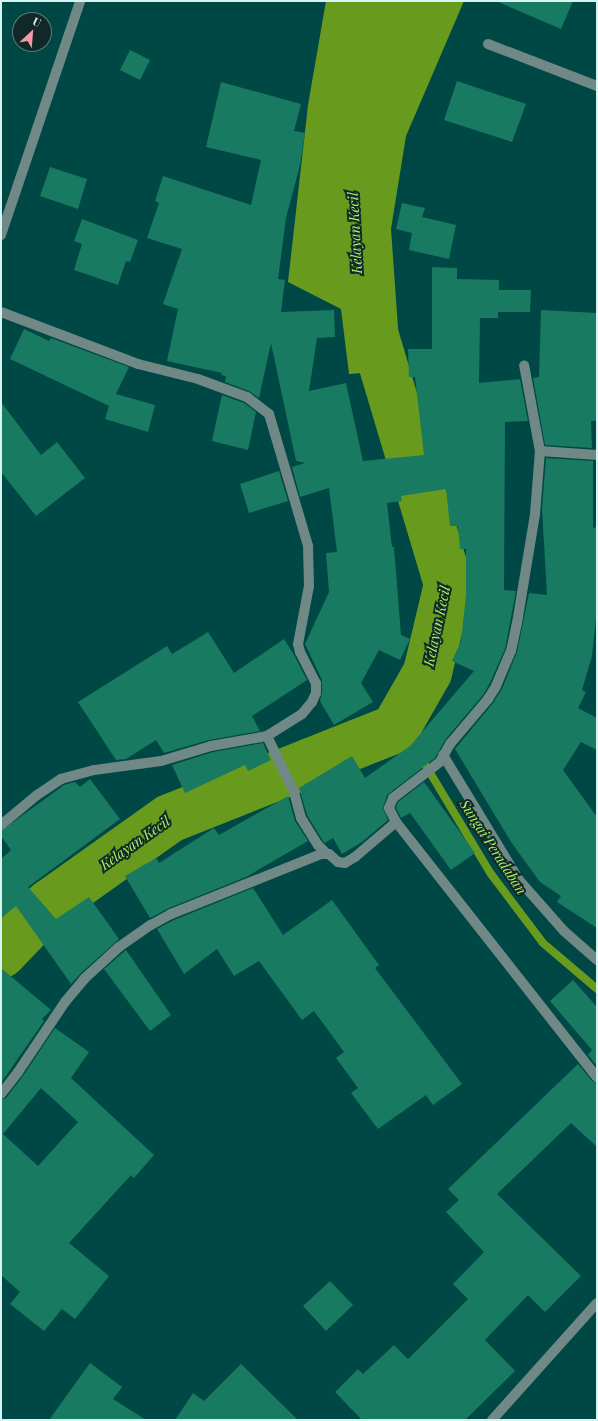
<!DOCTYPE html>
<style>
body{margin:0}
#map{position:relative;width:598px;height:1421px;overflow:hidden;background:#004845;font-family:"Playfair Display",serif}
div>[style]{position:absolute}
.water>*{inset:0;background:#689b1d}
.stream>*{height:8px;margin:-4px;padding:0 4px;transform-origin:4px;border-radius:4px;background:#689b1d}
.river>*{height:49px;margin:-24.5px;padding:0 24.5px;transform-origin:24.5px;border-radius:24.5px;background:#689b1d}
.building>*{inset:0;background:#187a60}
.minor>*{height:10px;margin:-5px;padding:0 5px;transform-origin:5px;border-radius:5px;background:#708886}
span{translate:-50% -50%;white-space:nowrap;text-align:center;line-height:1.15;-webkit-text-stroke:4px #102928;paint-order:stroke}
.water-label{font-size:14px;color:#b0f360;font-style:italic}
.frame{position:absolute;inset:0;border:2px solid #d6f5f2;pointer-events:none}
.north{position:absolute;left:12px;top:12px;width:40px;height:40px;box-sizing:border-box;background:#102928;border:1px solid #5f7b79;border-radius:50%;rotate:26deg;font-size:11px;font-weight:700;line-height:16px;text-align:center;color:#d6f5f2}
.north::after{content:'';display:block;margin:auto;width:14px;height:18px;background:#f39aa7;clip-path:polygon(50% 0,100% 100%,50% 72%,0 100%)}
</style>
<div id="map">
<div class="water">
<i style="clip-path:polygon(326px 1px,464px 1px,406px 136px,391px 229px,401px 370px,349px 374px,341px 309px,288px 282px,308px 105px)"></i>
</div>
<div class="stream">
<i style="left:395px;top:728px;width:33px;rotate:51deg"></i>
<i style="left:426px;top:766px;width:126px;rotate:59deg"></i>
<i style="left:491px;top:874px;width:86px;rotate:53deg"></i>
<i style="left:543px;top:943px;width:71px;rotate:40.4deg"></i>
</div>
<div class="river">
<i style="left:1px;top:953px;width:68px;rotate:-46.2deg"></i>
<i style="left:48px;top:904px;width:148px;rotate:-35.4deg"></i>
<i style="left:169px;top:818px;width:243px;rotate:-21.7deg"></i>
<i style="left:395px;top:728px;width:64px;rotate:-60.3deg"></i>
<i style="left:427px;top:672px;width:90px;rotate:-76.6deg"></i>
<i style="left:448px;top:584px;width:290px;rotate:-106.6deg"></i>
</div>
<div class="building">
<i style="clip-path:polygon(496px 1px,573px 1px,561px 29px)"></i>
<i style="clip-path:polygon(130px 50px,150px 60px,140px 80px,120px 70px)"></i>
<i style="clip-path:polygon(457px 81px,526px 104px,512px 142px,444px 120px)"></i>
<i style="clip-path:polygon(221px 82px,301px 104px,294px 131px,305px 133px,300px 165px,286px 218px,278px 279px,285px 280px,281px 312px,334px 310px,335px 337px,317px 338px,309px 391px,346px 383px,363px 461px,424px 455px,415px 377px,409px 377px,408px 349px,432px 349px,432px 267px,457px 268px,457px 279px,499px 280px,499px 290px,531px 290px,530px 312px,498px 312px,498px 318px,480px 318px,479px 383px,520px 379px,528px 421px,505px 422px,504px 590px,516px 591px,505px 649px,490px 683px,483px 695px,445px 740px,435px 758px,387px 795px,383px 808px,388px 820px,362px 842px,342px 854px,333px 838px,325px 843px,323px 841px,307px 815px,299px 788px,352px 756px,365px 778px,410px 746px,474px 671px,452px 661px,461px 641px,466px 595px,466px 549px,460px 549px,458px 526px,450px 526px,446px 489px,401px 496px,402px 501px,387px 503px,392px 547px,394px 547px,401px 635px,410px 639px,400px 660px,379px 650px,361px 683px,373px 702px,334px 725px,320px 701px,322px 693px,322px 680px,305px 644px,329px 592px,326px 553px,337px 552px,329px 488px,300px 497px,292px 467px,305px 463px,296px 461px,271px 343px,259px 398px,249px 391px,225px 382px,226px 376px,221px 375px,222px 373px,167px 361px,178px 309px,163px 304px,182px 249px,147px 238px,159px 203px,155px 201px,163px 176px,251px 205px,261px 160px,206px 147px)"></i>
<i style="clip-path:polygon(50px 167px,87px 179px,78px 209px,40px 196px)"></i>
<i style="clip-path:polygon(402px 203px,425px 208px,422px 217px,456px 225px,449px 259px,409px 250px,412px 233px,396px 229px)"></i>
<i style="clip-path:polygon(82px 219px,138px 240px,130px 262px,126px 261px,118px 285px,74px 270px,82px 244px,74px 241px)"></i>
<i style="clip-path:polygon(541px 310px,597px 313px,597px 421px,591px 421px,592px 448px,545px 445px,533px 378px,539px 377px)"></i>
<i style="clip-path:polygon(24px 329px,49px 341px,51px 338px,129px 367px,116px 394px,155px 405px,148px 432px,105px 419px,109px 406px,10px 359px)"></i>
<i style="clip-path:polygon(222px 395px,244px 403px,256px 412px,248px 450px,212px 441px)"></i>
<i style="clip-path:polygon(1px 402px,41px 455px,57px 442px,85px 478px,36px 516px,1px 472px)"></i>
<i style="clip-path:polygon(546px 458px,593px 461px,593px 528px,597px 527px,597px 610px,592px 656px,582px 690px,586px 692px,578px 708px,597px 718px,597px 750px,581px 742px,563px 770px,597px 817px,597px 928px,557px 902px,561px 896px,540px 882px,511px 842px,455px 749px,493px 703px,502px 689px,517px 652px,529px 593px,547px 595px,542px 509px)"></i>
<i style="clip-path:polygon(279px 471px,288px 501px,249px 513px,240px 484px)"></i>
<i style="clip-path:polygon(208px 632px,234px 673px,284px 639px,293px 653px,308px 682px,307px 680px,252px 716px,260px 731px,209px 740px,164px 753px,156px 740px,126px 759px,116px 760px,78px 702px,167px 646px,172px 654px)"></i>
<i style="clip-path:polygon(263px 743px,271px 760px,248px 771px,245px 765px,185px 793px,172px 765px,213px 752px)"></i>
<i style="clip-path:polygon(90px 779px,120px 819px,28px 887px,56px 919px,89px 897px,119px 939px,80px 974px,71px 984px,16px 906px,1px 918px,1px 856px,2px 858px,11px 850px,1px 836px,1px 831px,64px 785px,75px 782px,80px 787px)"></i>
<i style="clip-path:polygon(424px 782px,475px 853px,451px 870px,410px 813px,401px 818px,396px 808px,398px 802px)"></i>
<i style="clip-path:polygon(288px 796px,295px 821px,308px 841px,246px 877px,169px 908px,150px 918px,125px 876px,156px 858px,159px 863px,214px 828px,219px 835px)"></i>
<i style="clip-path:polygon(253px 888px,283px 935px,332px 900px,379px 965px,375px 968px,462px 1084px,433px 1105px,426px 1095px,378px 1129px,351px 1093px,358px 1088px,336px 1058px,344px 1052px,314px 1011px,302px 1020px,259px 961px,234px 976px,217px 949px,184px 974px,157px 929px,174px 920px)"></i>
<i style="clip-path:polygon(126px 950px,171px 1015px,150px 1031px,104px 969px)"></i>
<i style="clip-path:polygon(1px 968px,51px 1010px,42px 1019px,44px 1021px,1px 1083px)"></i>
<i style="clip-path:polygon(573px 980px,597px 1007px,597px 1066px,588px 1055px,592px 1050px,550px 1001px)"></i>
<i style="clip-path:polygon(evenodd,55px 1028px,89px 1052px,71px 1078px,154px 1155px,134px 1178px,131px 1175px,69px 1243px,109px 1276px,75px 1319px,62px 1309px,44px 1331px,10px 1304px,20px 1292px,1px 1275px,1px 1100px,6px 1098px,23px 1076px,55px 1028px,41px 1088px,78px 1122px,38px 1166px,3px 1134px,41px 1088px)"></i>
<i style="clip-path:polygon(578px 1064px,592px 1081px,597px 1083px,597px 1147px,571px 1123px,497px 1194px,581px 1276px,545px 1312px,528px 1295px,485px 1340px,515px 1371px,465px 1420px,362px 1420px,335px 1392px,358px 1369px,363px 1374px,394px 1345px,408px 1359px,468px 1299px,453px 1284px,484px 1252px,446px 1212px,459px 1200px,448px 1189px)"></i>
<i style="clip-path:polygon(330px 1281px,353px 1305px,326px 1331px,303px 1306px)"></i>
<i style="clip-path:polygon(90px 1363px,122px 1387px,113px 1399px,146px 1420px,49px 1420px)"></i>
<i style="clip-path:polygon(241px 1364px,298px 1420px,175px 1420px,193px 1393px,204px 1401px)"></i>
</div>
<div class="minor">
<i style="left:488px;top:44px;width:117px;rotate:21.1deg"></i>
<i style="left:1px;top:235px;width:247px;rotate:-71.3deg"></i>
<i style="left:1px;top:312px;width:147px;rotate:20.8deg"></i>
<i style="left:138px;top:364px;width:62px;rotate:14deg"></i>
<i style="left:198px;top:379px;width:52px;rotate:20.2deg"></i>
<i style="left:247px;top:397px;width:28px;rotate:38deg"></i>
<i style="left:269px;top:414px;width:138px;rotate:73.5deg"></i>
<i style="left:308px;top:546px;width:40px;rotate:88.6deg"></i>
<i style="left:309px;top:586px;width:59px;rotate:100.7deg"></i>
<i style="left:298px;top:644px;width:8px;rotate:76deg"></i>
<i style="left:300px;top:652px;width:35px;rotate:63deg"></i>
<i style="left:316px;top:683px;width:10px;rotate:90deg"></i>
<i style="left:316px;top:693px;width:10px;rotate:114deg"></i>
<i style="left:312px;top:702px;width:16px;rotate:130deg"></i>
<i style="left:302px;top:714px;width:41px;rotate:147.8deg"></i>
<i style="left:267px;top:736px;width:57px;rotate:169.9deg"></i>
<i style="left:211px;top:746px;width:52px;rotate:163.3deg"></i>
<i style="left:161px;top:761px;width:68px;rotate:172.3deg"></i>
<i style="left:94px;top:770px;width:34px;rotate:165deg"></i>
<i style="left:61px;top:779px;width:29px;rotate:146deg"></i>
<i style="left:37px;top:795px;width:47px;rotate:140.2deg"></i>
<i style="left:540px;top:451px;width:57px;rotate:4deg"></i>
<i style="left:267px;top:736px;width:62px;rotate:64.3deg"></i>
<i style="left:294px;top:792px;width:27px;rotate:75deg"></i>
<i style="left:301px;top:818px;width:32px;rotate:58deg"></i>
<i style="left:318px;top:845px;width:11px;rotate:45deg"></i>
<i style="left:443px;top:755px;width:146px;rotate:58.7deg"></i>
<i style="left:519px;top:880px;width:68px;rotate:48.6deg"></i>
<i style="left:564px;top:931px;width:44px;rotate:41.3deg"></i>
<i style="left:396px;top:822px;width:325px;rotate:51.8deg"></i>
<i style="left:1px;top:1094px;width:28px;rotate:-52deg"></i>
<i style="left:18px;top:1072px;width:84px;rotate:-56.1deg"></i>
<i style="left:65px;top:1002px;width:30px;rotate:-50deg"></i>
<i style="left:84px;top:979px;width:47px;rotate:-42.4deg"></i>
<i style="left:119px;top:947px;width:39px;rotate:-35deg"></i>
<i style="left:151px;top:925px;width:23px;rotate:-29deg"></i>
<i style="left:171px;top:914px;width:162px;rotate:-21.8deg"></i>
<i style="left:321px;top:854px;width:8px"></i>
<i style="left:329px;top:854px;width:12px;rotate:42deg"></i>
<i style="left:338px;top:862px;width:7px;rotate:8deg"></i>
<i style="left:345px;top:863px;width:12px;rotate:-31deg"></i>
<i style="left:355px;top:857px;width:54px;rotate:-40.5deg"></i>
<i style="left:396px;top:822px;width:16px;rotate:-117deg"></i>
<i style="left:389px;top:808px;width:11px;rotate:-68deg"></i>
<i style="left:393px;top:798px;width:59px;rotate:-37.5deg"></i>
<i style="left:440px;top:762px;width:21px;rotate:-61deg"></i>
<i style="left:450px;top:744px;width:59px;rotate:-49.8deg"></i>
<i style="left:488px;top:699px;width:15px;rotate:-58deg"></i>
<i style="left:496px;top:686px;width:38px;rotate:-67deg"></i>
<i style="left:511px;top:651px;width:29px;rotate:-78deg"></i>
<i style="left:517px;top:623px;width:110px;rotate:-80.6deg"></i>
<i style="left:535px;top:514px;width:63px;rotate:-85.5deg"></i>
<i style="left:540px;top:451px;width:87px;rotate:-100.5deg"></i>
<i style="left:492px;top:1420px;width:157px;rotate:-48.1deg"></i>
</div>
<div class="water-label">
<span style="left:355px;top:233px;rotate:-93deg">Kelayan Kecil</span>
<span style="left:437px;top:626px;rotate:-78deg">Kelayan Kecil</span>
<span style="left:135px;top:843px;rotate:-35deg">Kelayan Kecil</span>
<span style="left:493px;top:847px;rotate:57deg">Sungai Peradaban</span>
</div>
<div class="frame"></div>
<div class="north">U</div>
</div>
